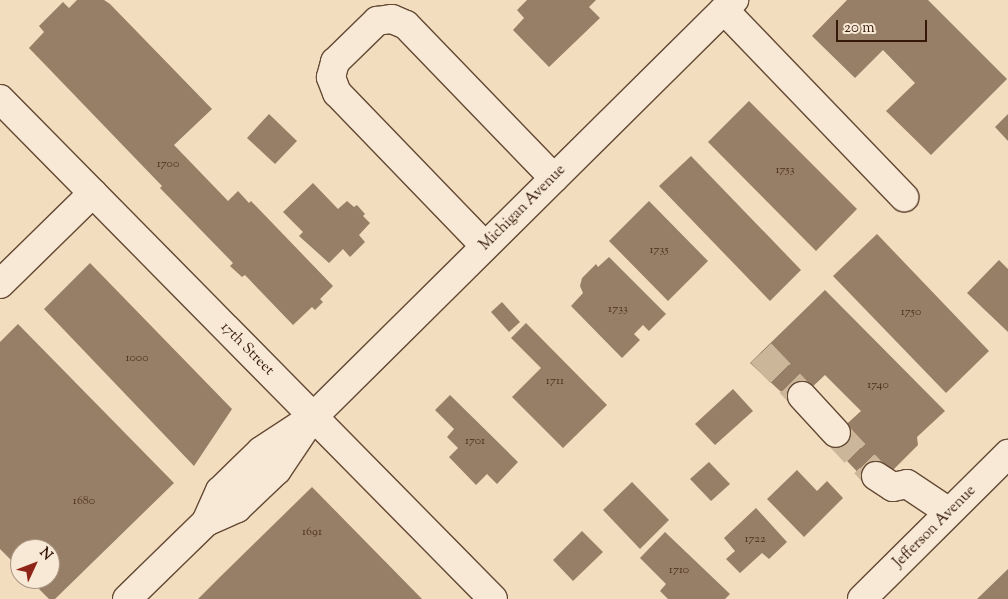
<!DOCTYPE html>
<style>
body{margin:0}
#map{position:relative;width:1008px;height:599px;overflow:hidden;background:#f2ddbe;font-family:"Sorts Mill Goudy",serif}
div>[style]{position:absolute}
.building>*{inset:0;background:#977e66}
.minor-tunnel>*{height:28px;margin-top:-14px;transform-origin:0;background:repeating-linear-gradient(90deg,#ccb699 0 28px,transparent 0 42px)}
.roads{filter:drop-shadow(1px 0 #644935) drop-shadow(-1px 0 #644935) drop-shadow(0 1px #644935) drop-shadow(0 -1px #644935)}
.minor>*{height:28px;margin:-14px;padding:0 14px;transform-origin:14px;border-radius:14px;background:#f7e9d5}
span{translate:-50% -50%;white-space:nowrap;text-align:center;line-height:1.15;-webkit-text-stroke:5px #f7e9d5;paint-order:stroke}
.number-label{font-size:12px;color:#4e321f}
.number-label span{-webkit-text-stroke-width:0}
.street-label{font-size:15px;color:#351807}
.north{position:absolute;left:10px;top:539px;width:50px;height:50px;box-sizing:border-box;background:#f7e9d5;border:1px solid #a99583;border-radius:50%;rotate:47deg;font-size:14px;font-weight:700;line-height:20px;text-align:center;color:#351807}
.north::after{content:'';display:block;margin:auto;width:18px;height:22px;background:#8f2418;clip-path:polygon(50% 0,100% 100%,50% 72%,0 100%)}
.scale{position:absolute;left:836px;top:20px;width:91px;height:22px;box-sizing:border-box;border:2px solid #351807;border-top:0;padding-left:6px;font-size:15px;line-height:18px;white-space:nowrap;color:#351807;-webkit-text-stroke:4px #f7e9d5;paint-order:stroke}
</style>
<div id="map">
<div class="building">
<i style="clip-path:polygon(77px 0,104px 0,110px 4px,212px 109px,174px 145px,228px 201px,238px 191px,249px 203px,251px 201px,333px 286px,320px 299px,323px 302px,315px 310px,312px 307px,293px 325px,245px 275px,242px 277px,230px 266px,233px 263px,160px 188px,162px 186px,29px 48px,44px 32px,39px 26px,63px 2px,69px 8px)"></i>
<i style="clip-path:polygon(527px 0,596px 0,589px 7px,600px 18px,549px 67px,513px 30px,524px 18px,517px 10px)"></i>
<i style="clip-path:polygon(847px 0,928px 0,1007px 79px,931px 155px,886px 111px,915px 83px,883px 50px,855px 78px,812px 36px)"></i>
<i style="clip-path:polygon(749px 101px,857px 209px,816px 251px,708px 142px)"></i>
<i style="clip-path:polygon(269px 114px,297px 141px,275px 164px,247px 138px)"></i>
<i style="clip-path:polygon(1008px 114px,1008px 141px,995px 127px)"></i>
<i style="clip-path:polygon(691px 156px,801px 270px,770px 301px,659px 186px)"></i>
<i style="clip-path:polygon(313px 183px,338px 209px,347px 201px,354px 207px,357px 205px,365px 214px,363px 216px,370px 223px,359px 235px,365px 242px,350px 257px,343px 249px,329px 263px,299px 236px,303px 232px,283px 212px)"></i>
<i style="clip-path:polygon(649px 201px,708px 261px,668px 301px,609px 241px)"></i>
<i style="clip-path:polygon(877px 234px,989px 351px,946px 393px,833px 276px)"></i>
<i style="clip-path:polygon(609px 257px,666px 314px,649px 331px,643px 325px,634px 334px,640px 340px,622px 358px,571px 306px,583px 293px,580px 286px,582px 278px,596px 264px,598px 267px)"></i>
<i style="clip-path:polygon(999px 260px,1008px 269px,1008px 332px,967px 293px)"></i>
<i style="clip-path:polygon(90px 263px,232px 409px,194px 466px,44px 309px)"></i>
<i style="clip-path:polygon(825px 290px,945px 411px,917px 437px,918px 445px,886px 477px,868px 483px,828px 441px,861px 411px,825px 375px,794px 404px,750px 363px)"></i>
<i style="clip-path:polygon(502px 302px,520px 322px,509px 332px,491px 312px)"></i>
<i style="clip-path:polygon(526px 323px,607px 405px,563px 448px,512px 397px,541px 368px,511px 338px)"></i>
<i style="clip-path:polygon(18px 324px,174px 483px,55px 599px,49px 599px,29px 579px,50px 579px,50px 549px,20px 549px,20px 569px,0 549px,0 342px)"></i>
<i style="clip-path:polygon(733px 389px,753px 411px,715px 445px,695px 424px)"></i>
<i style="clip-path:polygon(450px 395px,518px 462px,497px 484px,487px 474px,476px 485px,449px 457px,458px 448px,447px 437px,454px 429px,435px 410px)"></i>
<i style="clip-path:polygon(709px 462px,730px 484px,711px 501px,690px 479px)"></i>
<i style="clip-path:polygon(797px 470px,817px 491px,827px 481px,843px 498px,804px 537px,767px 499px)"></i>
<i style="clip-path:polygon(632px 482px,669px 520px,640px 549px,603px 510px)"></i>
<i style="clip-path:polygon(312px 487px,422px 599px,198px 599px,219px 578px)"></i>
<i style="clip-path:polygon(756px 508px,787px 542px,769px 559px,762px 553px,740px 573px,726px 559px,735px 551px,724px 538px)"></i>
<i style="clip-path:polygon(582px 531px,603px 552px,573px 581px,553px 560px)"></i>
<i style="clip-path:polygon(665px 532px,730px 594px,725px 599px,668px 599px,660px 591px,666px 584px,640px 558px)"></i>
<i style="clip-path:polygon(1008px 569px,1008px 599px,977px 599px)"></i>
</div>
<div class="minor-tunnel">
<i style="left:761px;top:353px;width:59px;rotate:46.4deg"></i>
<i style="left:836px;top:433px;width:59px;rotate:47.1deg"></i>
</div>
<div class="roads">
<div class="minor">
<i style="left:724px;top:10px;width:260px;rotate:46.1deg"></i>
<i style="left:0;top:99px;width:702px;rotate:45.4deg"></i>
<i style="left:485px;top:246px;width:213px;rotate:-134deg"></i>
<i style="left:337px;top:93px;width:17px;rotate:-111deg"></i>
<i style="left:331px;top:77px;width:16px;rotate:-75deg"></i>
<i style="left:335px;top:62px;width:59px;rotate:-44.3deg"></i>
<i style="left:377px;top:21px;width:15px;rotate:-8deg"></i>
<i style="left:392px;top:19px;width:15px;rotate:23deg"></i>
<i style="left:406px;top:25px;width:213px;rotate:46deg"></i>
<i style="left:0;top:284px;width:130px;rotate:-44.4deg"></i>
<i style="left:802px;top:396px;width:50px;rotate:47.4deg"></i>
<i style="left:876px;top:476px;width:20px;rotate:33deg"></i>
<i style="left:893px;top:487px;width:14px;rotate:-12deg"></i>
<i style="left:907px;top:484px;width:50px;rotate:33.7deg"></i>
<i style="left:206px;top:522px;width:34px;rotate:-66deg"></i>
<i style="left:220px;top:491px;width:57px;rotate:-44.3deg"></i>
<i style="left:261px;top:451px;width:62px;rotate:-33.2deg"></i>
<i style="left:313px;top:417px;width:593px;rotate:-44.73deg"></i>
<i style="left:127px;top:599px;width:110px;rotate:-44.3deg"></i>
<i style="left:206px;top:522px;width:34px;rotate:-24deg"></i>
<i style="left:237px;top:508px;width:55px;rotate:-43.5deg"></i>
<i style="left:277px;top:470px;width:52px;rotate:-56deg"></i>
<i style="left:862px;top:599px;width:206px;rotate:-44.8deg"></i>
</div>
</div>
<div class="number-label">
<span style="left:168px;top:165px">1700</span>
<span style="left:785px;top:171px">1753</span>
<span style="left:659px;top:251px">1735</span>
<span style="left:618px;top:310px">1733</span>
<span style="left:911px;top:313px">1750</span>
<span style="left:137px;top:359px">1000</span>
<span style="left:555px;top:382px">1711</span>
<span style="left:878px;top:386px">1740</span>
<span style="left:475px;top:442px">1701</span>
<span style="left:84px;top:502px">1680</span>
<span style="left:312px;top:533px">1691</span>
<span style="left:755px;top:540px">1722</span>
<span style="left:679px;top:571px">1710</span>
</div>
<div class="street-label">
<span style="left:523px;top:208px;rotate:-45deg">Michigan Avenue</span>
<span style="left:247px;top:349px;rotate:45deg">17th Street</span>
<span style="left:935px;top:527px;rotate:-45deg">Jefferson Avenue</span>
</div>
<div class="north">N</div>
<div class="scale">20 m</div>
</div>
